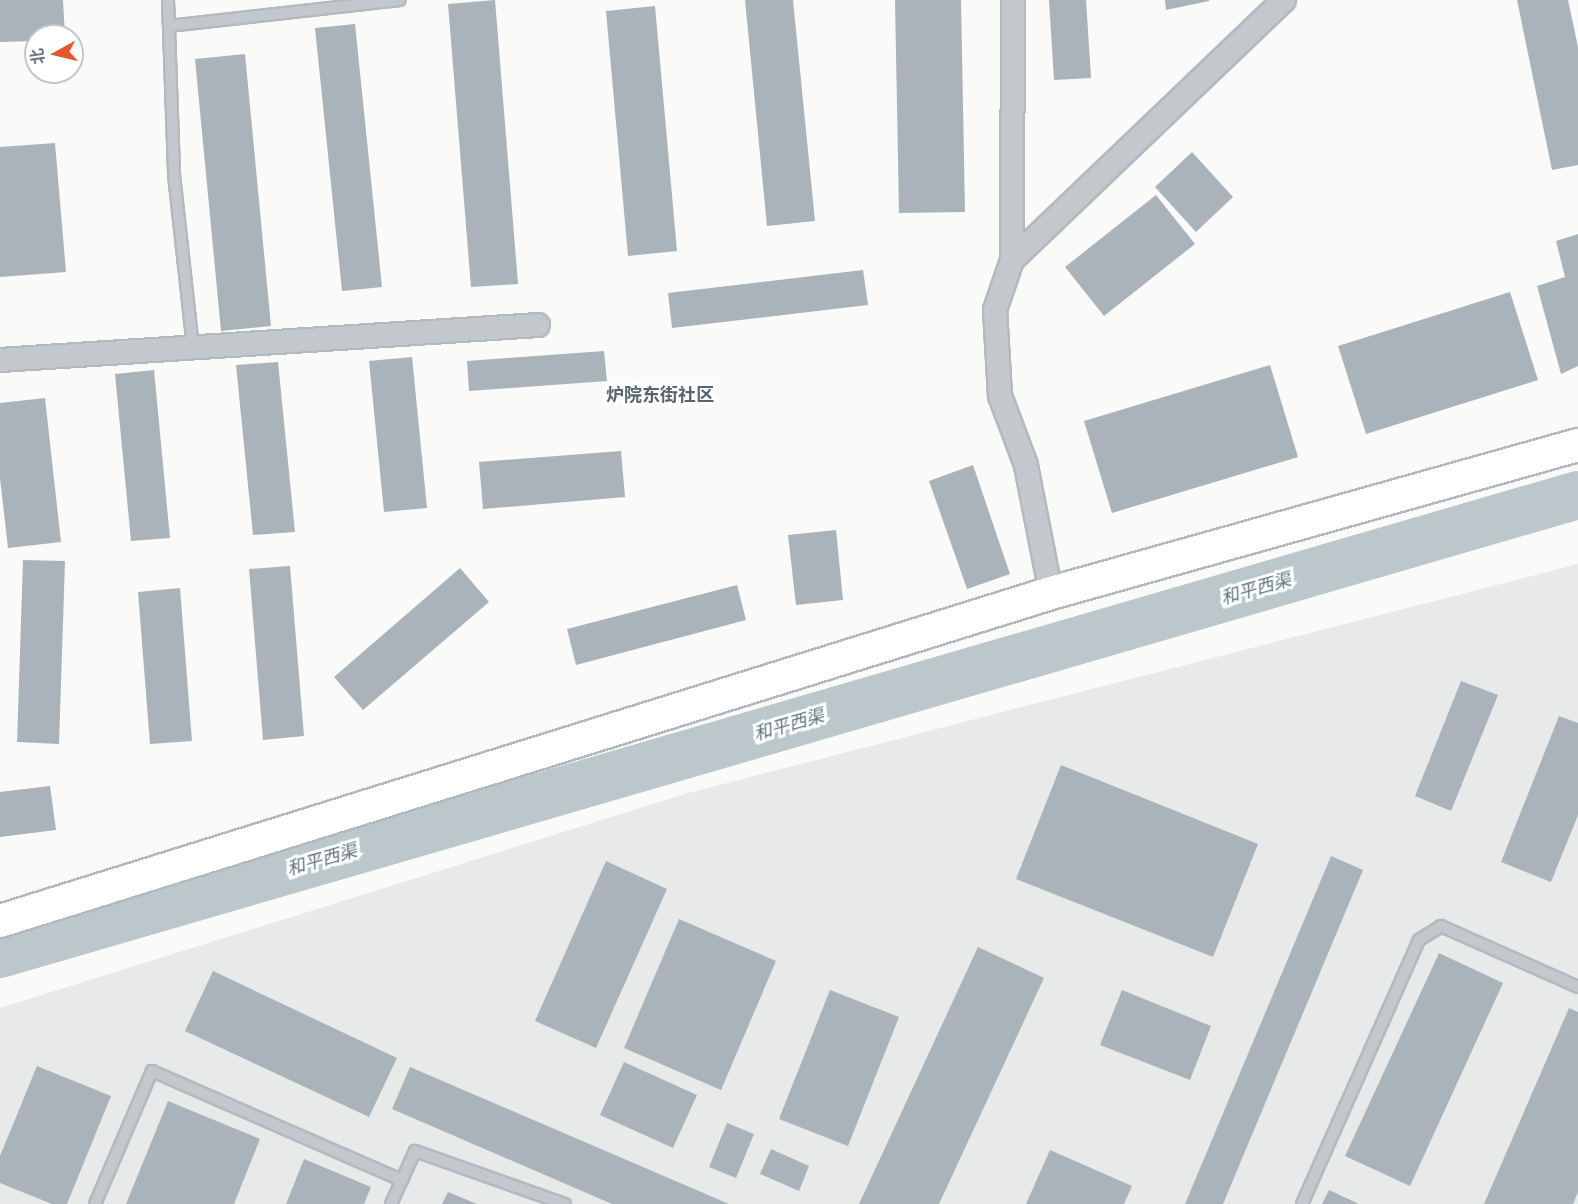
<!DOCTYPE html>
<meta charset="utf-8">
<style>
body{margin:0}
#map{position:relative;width:1578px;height:1204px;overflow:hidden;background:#fafaf8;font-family:"Roboto Condensed","Noto Sans SC",sans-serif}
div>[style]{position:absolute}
.built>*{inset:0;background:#e8e9e9}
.river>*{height:48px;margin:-24px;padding:0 24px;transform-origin:24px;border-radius:24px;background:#bbc7cb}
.building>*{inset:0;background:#aab3b9}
.roads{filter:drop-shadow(2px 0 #b3babf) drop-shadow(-2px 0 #b3babf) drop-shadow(0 2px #b3babf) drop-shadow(0 -2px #b3babf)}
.lane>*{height:10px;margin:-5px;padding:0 5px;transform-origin:5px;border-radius:5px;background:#c3c8cc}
.street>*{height:22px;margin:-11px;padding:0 11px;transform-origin:11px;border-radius:11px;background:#c3c8cc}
.secondary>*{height:32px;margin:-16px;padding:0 16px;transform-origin:16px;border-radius:16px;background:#fff}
span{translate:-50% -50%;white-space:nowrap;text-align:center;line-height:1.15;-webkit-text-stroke:6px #fff;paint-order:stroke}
.neighbourhood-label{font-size:18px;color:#57646e;font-weight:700}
.water-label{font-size:18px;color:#60757c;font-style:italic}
.north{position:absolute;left:24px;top:24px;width:60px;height:60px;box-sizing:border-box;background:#fff;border:2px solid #c1c8cd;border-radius:50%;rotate:262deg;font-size:16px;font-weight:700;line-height:24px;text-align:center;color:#657683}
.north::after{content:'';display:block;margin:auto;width:21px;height:27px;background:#e4572e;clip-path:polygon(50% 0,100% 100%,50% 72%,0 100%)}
</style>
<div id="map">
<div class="built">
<i style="clip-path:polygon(1578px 564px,1578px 1204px,0 1204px,0 1008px,688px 793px)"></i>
</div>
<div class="river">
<i style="left:0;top:954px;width:1643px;rotate:-16.22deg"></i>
</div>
<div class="building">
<i style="clip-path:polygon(0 0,63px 0,65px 36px,36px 36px,36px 41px,0 42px)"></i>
<i style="clip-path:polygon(495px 0,518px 284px,471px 287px,448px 4px)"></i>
<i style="clip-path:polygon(745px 0,793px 0,815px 221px,767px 226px)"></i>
<i style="clip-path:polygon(895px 0,961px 0,965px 212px,899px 213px)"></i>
<i style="clip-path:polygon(1049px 0,1086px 0,1091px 78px,1054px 80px)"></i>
<i style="clip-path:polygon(1165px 0,1209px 0,1209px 1px,1166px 10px)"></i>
<i style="clip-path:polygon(1517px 0,1568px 0,1578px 47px,1578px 165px,1552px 170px)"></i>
<i style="clip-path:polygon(655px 6px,677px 251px,628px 256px,606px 11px)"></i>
<i style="clip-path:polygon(355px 24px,382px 287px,342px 291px,315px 28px)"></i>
<i style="clip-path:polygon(245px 54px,271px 326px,221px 331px,195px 59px)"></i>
<i style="clip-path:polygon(55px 143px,66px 272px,0 277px,0 147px)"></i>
<i style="clip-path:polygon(1192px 152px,1233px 197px,1196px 232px,1155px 187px)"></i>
<i style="clip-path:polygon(1156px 195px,1195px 244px,1104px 316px,1065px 267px)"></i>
<i style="clip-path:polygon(1578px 234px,1578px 366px,1561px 374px,1537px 286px,1565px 277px,1556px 241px)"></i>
<i style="clip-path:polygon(863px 270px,868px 305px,672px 328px,668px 293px)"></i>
<i style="clip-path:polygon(1510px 292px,1538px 380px,1366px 434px,1338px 346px)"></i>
<i style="clip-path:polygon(604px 351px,607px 381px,469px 391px,467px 361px)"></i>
<i style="clip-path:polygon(412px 357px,427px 508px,384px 512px,369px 361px)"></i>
<i style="clip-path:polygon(278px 362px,295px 532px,253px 535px,236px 365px)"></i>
<i style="clip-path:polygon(1270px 365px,1298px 457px,1112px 513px,1084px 421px)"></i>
<i style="clip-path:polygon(154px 370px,170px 538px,131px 541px,115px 374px)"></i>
<i style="clip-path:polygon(45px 398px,61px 542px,8px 548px,0 478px,0 403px)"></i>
<i style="clip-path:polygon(621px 451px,625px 497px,483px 509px,479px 462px)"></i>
<i style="clip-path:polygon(973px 465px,1010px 574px,967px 589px,929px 481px)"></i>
<i style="clip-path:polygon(836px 530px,843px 600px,796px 605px,788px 535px)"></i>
<i style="clip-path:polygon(23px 560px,65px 561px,59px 744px,17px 742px)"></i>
<i style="clip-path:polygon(290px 566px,304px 736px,263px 740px,249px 569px)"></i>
<i style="clip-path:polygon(460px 568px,489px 602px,363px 710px,334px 677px)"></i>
<i style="clip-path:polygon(737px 585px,746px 620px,576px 665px,567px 629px)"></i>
<i style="clip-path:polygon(180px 588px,192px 741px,150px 744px,138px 592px)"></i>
<i style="clip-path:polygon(1461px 681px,1498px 695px,1451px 811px,1415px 796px)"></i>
<i style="clip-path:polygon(1559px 716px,1578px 723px,1578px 815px,1551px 882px,1501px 862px)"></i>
<i style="clip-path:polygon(1061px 765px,1258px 844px,1213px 957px,1016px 879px)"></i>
<i style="clip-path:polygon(50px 786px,56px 830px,0 837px,0 792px)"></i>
<i style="clip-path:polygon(1331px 856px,1363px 870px,1223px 1204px,1185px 1204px)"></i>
<i style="clip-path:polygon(606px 861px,667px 889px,596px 1048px,535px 1021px)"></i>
<i style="clip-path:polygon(679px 919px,776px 961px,721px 1090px,624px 1048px)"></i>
<i style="clip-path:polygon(978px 947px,1044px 978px,939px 1204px,859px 1204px)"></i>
<i style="clip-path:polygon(1439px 953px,1503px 983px,1410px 1186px,1345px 1156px)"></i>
<i style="clip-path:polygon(213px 971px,397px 1058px,369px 1117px,185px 1031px)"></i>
<i style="clip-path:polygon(830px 990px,899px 1017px,848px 1146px,779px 1119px)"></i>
<i style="clip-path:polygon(1122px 990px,1211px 1026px,1190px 1080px,1100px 1045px)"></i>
<i style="clip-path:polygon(1569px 1008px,1578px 1012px,1578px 1192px,1573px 1204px,1484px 1204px)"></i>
<i style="clip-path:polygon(624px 1062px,697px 1095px,673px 1148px,600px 1115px)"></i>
<i style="clip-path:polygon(37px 1066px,111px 1096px,67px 1204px,52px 1204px,0 1183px,0 1156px)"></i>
<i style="clip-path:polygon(410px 1067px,729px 1204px,612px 1204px,392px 1109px)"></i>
<i style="clip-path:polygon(168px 1101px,260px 1139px,234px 1204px,126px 1204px)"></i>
<i style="clip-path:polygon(727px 1123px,754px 1134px,736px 1178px,709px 1167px)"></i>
<i style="clip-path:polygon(771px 1149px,809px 1166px,799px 1191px,760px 1174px)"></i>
<i style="clip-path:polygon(1050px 1150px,1132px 1186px,1124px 1204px,1026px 1204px)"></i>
<i style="clip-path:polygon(304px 1159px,371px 1187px,364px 1204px,286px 1204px)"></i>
<i style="clip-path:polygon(1329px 1190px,1359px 1204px,1322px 1204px)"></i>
<i style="clip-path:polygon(448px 1192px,477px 1204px,442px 1204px)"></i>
</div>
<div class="roads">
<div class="lane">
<i style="left:168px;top:0;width:175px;rotate:88deg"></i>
<i style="left:174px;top:175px;width:173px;rotate:83.7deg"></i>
<i style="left:169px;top:26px;width:232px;rotate:-6.4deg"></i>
<i style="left:95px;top:1204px;width:145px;rotate:-66.8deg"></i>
<i style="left:152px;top:1071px;width:273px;rotate:23.6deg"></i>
<i style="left:391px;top:1204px;width:58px;rotate:-65.6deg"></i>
<i style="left:415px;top:1151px;width:159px;rotate:19.5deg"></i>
<i style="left:1302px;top:1204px;width:289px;rotate:-66.1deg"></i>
<i style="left:1419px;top:940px;width:26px;rotate:-32deg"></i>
<i style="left:1441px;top:926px;width:150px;rotate:24deg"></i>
</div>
<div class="street">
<i style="left:1012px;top:260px;width:260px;rotate:-89.8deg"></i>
<i style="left:0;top:360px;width:539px;rotate:-3.72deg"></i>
<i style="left:1051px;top:593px;width:130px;rotate:-101.1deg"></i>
<i style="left:1026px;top:465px;width:74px;rotate:-110.6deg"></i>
<i style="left:1000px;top:396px;width:86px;rotate:-93.3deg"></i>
<i style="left:995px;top:310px;width:53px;rotate:-71.2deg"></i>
<i style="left:1012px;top:260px;width:376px;rotate:-43.7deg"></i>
</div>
<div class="secondary">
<i style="left:0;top:921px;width:1101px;rotate:-17.33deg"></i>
<i style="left:1051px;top:593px;width:547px;rotate:-15.69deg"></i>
</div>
</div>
<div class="neighbourhood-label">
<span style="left:660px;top:395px">炉院东街社区</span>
</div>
<div class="water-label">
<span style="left:1256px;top:589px;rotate:-16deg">和平西渠</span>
<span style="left:789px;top:725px;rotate:-16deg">和平西渠</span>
<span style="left:322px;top:860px;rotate:-16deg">和平西渠</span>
</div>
<div class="north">北</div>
</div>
